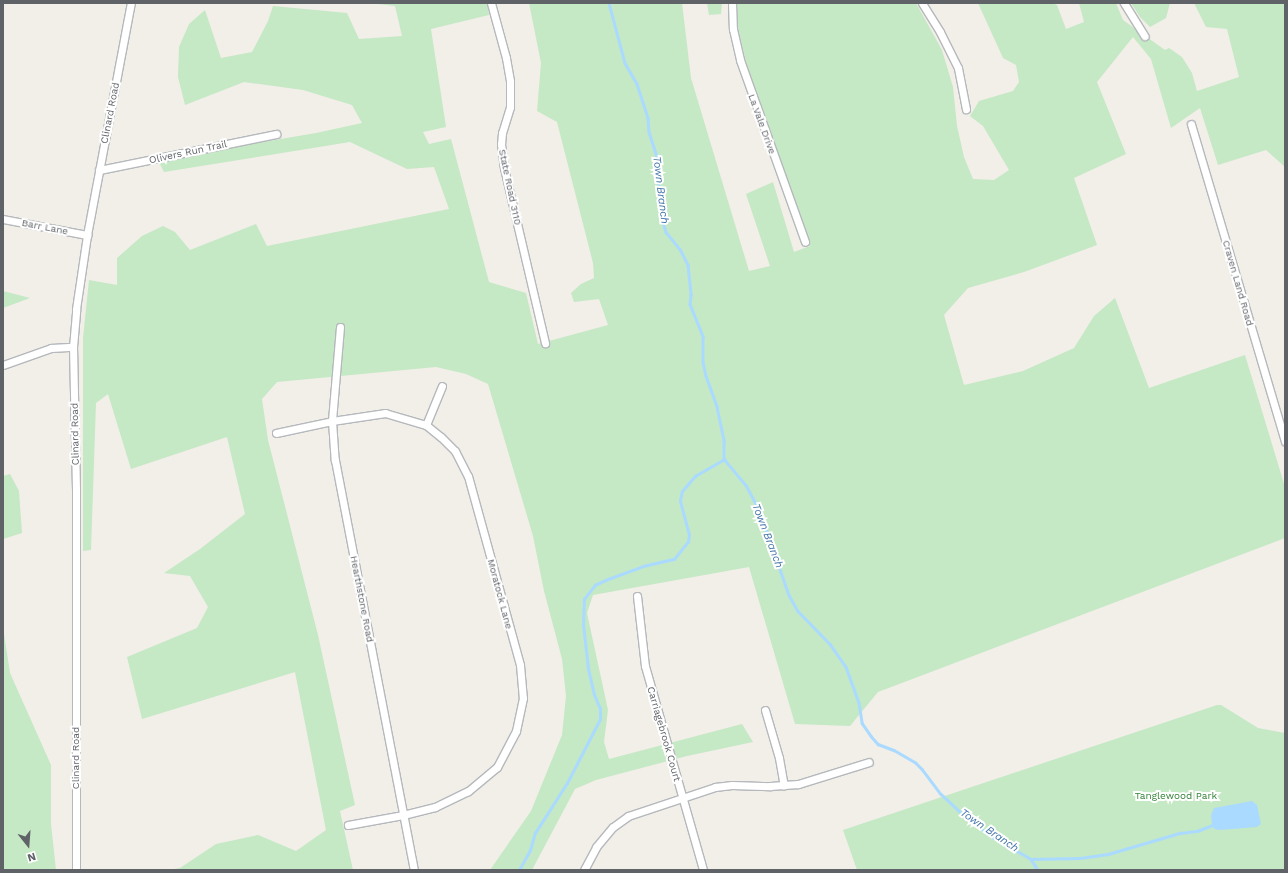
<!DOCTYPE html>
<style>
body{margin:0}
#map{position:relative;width:1288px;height:873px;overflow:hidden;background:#f1efe8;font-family:"Work Sans",sans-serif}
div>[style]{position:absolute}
.green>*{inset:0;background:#c5e8c5}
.water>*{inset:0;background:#aadaff}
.stream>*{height:2.5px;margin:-1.25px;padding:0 1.25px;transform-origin:1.25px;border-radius:1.25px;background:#aadaff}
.roads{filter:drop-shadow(1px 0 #b5b8bc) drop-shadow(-1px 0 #b5b8bc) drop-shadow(0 1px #b5b8bc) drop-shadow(0 -1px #b5b8bc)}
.minor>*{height:7px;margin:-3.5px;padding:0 3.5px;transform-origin:3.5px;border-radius:3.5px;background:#fff}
span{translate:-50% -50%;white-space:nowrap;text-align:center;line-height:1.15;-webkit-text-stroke:4px #fff;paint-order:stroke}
.street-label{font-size:10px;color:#5f6368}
.park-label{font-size:10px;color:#348238}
.water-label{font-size:11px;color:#4174aa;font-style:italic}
.frame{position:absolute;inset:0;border:4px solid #5f6368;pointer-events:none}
.north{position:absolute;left:8px;top:825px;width:40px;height:40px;-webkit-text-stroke:3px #fff;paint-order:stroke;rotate:163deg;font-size:11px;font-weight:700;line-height:16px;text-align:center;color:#5f6368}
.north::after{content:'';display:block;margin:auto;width:14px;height:18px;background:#5f6368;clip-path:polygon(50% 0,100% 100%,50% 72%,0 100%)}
</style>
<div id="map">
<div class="green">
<i style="clip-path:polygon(370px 3px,487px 3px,489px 15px,431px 29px,446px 127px,423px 132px,429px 144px,451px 139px,489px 282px,526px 293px,538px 344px,608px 325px,599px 299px,574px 302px,571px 293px,581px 284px,594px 278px,593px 263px,557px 122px,537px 111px,541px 63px,529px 3px,682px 3px,691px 78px,749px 271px,770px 266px,746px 194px,773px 182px,794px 252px,810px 246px,750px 79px,738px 28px,737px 3px,916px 3px,942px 50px,953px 87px,957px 126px,964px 157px,973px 179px,994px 180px,1009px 170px,983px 126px,970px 116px,979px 101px,1013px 91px,1019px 82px,1016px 65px,1003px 58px,978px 3px,1052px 3px,1057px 5px,1066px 29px,1084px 22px,1079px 3px,1116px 3px,1123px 20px,1165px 50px,1169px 48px,1182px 57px,1192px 73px,1197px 91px,1239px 77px,1227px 29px,1206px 27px,1194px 3px,1285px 3px,1285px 167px,1266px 150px,1218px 165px,1200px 108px,1171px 128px,1151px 59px,1133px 37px,1097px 82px,1126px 154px,1074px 178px,1097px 245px,1024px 272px,968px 288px,944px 315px,964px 385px,1023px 371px,1074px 348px,1094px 316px,1115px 298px,1149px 388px,1245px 355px,1285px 487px,1285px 538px,878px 692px,850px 726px,795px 724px,749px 567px,593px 595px,587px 613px,608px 710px,604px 742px,609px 759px,742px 724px,753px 742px,687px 756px,596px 780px,575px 789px,532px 870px,490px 870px,531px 811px,562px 735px,566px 696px,562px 659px,544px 591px,533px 536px,488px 384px,466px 374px,436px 367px,277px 382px,262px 399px,268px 440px,318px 635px,355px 805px,340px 811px,353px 870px,168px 870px,180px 868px,216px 844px,258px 835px,296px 851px,326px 830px,295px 672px,142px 719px,127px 657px,197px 628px,208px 607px,190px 576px,164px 573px,200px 549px,245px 514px,227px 437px,131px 469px,108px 394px,96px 403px,91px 550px,83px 551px,83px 338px,89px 280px,117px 285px,117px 258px,142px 236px,163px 226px,175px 232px,190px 250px,256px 224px,267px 246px,449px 209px,434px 167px,407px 169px,350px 142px,164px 172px,158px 160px,316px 133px,362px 123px,352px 105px,303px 90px,244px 82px,185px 105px,178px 77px,179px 47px,189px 24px,205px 10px,221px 58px,252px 52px,268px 21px,273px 6px,347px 13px,359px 39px,402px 36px,395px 6px)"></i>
<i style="clip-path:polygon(707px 3px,722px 3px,721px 14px,709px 15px)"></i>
<i style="clip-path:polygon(1131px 3px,1170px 3px,1166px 18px,1150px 27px,1140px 17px)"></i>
<i style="clip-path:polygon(3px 291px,30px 298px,3px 308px)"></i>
<i style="clip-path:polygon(10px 474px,19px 491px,22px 533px,3px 539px,3px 476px)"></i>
<i style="clip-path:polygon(3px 627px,10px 673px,51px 765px,51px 824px,56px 870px,3px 870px)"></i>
<i style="clip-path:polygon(1217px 705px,1221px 705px,1258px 728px,1285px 733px,1285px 870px,857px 870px,843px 830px)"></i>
</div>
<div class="water">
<i style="clip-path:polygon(1252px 801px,1257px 805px,1261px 824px,1257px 827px,1220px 830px,1214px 829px,1212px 824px,1211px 815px,1214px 808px)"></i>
</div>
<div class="stream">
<i style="left:609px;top:3px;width:62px;rotate:75.1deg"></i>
<i style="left:625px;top:63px;width:24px;rotate:60deg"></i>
<i style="left:637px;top:84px;width:36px;rotate:72deg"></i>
<i style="left:648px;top:118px;width:14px;rotate:86deg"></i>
<i style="left:649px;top:132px;width:33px;rotate:72deg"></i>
<i style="left:659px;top:163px;width:31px;rotate:90deg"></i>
<i style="left:659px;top:194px;width:24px;rotate:83deg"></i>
<i style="left:662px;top:218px;width:15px;rotate:74deg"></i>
<i style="left:666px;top:232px;width:22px;rotate:51deg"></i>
<i style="left:680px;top:249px;width:18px;rotate:63deg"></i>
<i style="left:688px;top:265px;width:30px;rotate:84deg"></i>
<i style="left:691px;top:295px;width:9px;rotate:96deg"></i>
<i style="left:690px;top:304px;width:35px;rotate:68deg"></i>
<i style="left:703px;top:337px;width:25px;rotate:90deg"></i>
<i style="left:703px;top:362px;width:14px;rotate:78deg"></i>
<i style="left:706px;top:376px;width:33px;rotate:70deg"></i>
<i style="left:717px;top:407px;width:35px;rotate:78deg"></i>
<i style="left:724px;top:441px;width:18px;rotate:90deg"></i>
<i style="left:724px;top:459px;width:34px;rotate:50deg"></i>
<i style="left:746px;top:485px;width:27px;rotate:62deg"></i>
<i style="left:759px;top:509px;width:91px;rotate:70.8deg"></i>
<i style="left:789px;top:595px;width:18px;rotate:61deg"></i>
<i style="left:798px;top:611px;width:46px;rotate:45.9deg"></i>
<i style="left:830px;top:644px;width:28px;rotate:55deg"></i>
<i style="left:846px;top:667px;width:38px;rotate:70deg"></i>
<i style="left:859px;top:703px;width:20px;rotate:81deg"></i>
<i style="left:862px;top:723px;width:16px;rotate:55deg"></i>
<i style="left:871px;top:736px;width:11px;rotate:49deg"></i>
<i style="left:878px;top:744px;width:17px;rotate:21deg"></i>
<i style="left:894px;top:750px;width:24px;rotate:30deg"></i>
<i style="left:915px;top:762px;width:10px;rotate:45deg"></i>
<i style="left:922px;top:769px;width:31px;rotate:53deg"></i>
<i style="left:941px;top:794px;width:34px;rotate:43deg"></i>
<i style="left:966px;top:817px;width:34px;rotate:37deg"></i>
<i style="left:993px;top:837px;width:44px;rotate:30.1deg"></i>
<i style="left:1031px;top:859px;width:13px;rotate:58deg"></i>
<i style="left:1031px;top:859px;width:49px;rotate:-1.2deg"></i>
<i style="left:1080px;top:858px;width:28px;rotate:-8deg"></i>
<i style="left:1108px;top:854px;width:75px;rotate:-16.3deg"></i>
<i style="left:1180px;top:833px;width:17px;rotate:-7deg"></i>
<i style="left:1197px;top:831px;width:19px;rotate:-21deg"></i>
<i style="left:519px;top:870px;width:23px;rotate:-61deg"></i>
<i style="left:530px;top:850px;width:18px;rotate:-74deg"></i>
<i style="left:535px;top:833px;width:59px;rotate:-57.4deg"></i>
<i style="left:567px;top:783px;width:72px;rotate:-62.7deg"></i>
<i style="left:600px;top:719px;width:10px;rotate:-90deg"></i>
<i style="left:600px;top:709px;width:15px;rotate:-113deg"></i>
<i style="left:594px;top:695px;width:28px;rotate:-103deg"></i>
<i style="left:588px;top:668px;width:43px;rotate:-96.6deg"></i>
<i style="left:583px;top:625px;width:26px;rotate:-88deg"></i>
<i style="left:584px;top:599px;width:18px;rotate:-52deg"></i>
<i style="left:595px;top:585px;width:14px;rotate:-25deg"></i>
<i style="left:608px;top:579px;width:37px;rotate:-20deg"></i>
<i style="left:643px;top:566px;width:32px;rotate:-13deg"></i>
<i style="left:674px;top:559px;width:22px;rotate:-51deg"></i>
<i style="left:688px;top:542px;width:7px;rotate:-82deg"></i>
<i style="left:689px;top:535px;width:35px;rotate:-105deg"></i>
<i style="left:680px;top:501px;width:10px;rotate:-79deg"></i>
<i style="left:682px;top:491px;width:20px;rotate:-49deg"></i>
<i style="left:695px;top:476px;width:34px;rotate:-30deg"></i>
</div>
<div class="roads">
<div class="minor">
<i style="left:491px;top:3px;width:57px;rotate:74.7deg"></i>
<i style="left:506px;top:58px;width:23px;rotate:80deg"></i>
<i style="left:510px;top:81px;width:26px;rotate:90deg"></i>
<i style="left:510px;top:107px;width:27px;rotate:107deg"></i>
<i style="left:502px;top:133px;width:11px;rotate:95deg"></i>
<i style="left:501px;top:144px;width:24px;rotate:83deg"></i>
<i style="left:504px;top:168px;width:180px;rotate:76.8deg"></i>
<i style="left:732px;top:3px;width:26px;rotate:88deg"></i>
<i style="left:733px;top:29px;width:32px;rotate:77deg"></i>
<i style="left:740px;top:60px;width:193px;rotate:70.3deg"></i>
<i style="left:922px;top:3px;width:34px;rotate:58deg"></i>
<i style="left:940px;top:32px;width:40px;rotate:63.4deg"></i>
<i style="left:958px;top:68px;width:42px;rotate:79deg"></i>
<i style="left:1124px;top:3px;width:39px;rotate:58deg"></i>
<i style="left:1191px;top:124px;width:331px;rotate:73.5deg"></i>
<i style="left:99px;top:170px;width:181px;rotate:-11.5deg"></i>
<i style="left:3px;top:219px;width:86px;rotate:10.8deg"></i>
<i style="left:340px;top:327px;width:94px;rotate:94.9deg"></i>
<i style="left:332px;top:421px;width:39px;rotate:86deg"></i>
<i style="left:335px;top:460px;width:418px;rotate:79.1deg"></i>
<i style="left:3px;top:365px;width:51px;rotate:-19.5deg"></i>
<i style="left:51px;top:348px;width:22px;rotate:-3deg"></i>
<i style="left:426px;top:425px;width:42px;rotate:-67.7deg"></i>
<i style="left:276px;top:433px;width:57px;rotate:-12.1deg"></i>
<i style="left:332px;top:421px;width:54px;rotate:-8.6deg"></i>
<i style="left:385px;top:413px;width:43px;rotate:16.3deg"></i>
<i style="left:426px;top:425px;width:19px;rotate:39deg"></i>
<i style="left:441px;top:437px;width:20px;rotate:45deg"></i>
<i style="left:455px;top:451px;width:28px;rotate:63deg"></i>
<i style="left:468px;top:476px;width:196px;rotate:74.6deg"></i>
<i style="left:520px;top:665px;width:33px;rotate:85deg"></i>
<i style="left:523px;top:698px;width:34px;rotate:102deg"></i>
<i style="left:516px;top:731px;width:41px;rotate:117.8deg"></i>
<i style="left:497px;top:767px;width:38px;rotate:140deg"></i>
<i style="left:468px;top:791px;width:37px;rotate:154deg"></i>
<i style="left:435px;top:807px;width:33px;rotate:166deg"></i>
<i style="left:403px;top:815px;width:56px;rotate:169.7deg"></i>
<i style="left:637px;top:596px;width:70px;rotate:83.5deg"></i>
<i style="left:645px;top:666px;width:212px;rotate:74.1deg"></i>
<i style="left:765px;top:710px;width:50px;rotate:73.7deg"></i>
<i style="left:779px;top:758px;width:28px;rotate:80deg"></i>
<i style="left:76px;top:870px;width:381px;rotate:-90deg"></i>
<i style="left:76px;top:489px;width:142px;rotate:-91.2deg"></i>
<i style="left:73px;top:347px;width:38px;rotate:-85deg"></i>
<i style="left:76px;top:309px;width:75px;rotate:-81.5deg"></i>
<i style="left:87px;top:235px;width:236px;rotate:-79.3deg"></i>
<i style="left:584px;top:870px;width:26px;rotate:-62deg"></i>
<i style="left:596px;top:847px;width:26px;rotate:-50deg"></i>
<i style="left:613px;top:827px;width:19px;rotate:-36deg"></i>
<i style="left:628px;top:816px;width:92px;rotate:-18.4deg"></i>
<i style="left:715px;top:787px;width:17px;rotate:-7deg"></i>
<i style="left:732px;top:785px;width:38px;rotate:2deg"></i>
<i style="left:770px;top:786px;width:28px;rotate:-4deg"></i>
<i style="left:798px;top:784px;width:74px;rotate:-17.2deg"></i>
</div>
</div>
<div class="street-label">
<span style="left:110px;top:113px;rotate:-79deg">Clinard Road</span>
<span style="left:762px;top:124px;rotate:70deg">La Vale Drive</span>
<span style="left:188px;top:152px;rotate:-12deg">Olivers Run Trail</span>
<span style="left:510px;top:187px;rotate:78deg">State Road 3110</span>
<span style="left:45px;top:227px;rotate:11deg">Barr Lane</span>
<span style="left:1238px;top:283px;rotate:74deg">Craven Land Road</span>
<span style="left:75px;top:434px;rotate:-91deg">Clinard Road</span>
<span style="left:500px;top:594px;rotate:75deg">Moratock Lane</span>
<span style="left:362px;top:599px;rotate:79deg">Hearthstone Road</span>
<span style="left:664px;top:734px;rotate:74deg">Carriagebrook Court</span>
<span style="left:76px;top:758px;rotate:-90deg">Clinard Road</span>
</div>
<div class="park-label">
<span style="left:1176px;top:796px">Tanglewood Park</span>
</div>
<div class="water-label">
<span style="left:660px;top:190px;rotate:83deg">Town Branch</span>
<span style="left:767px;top:536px;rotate:69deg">Town Branch</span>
<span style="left:989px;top:831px;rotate:34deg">Town Branch</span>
</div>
<div class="frame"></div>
<div class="north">N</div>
</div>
